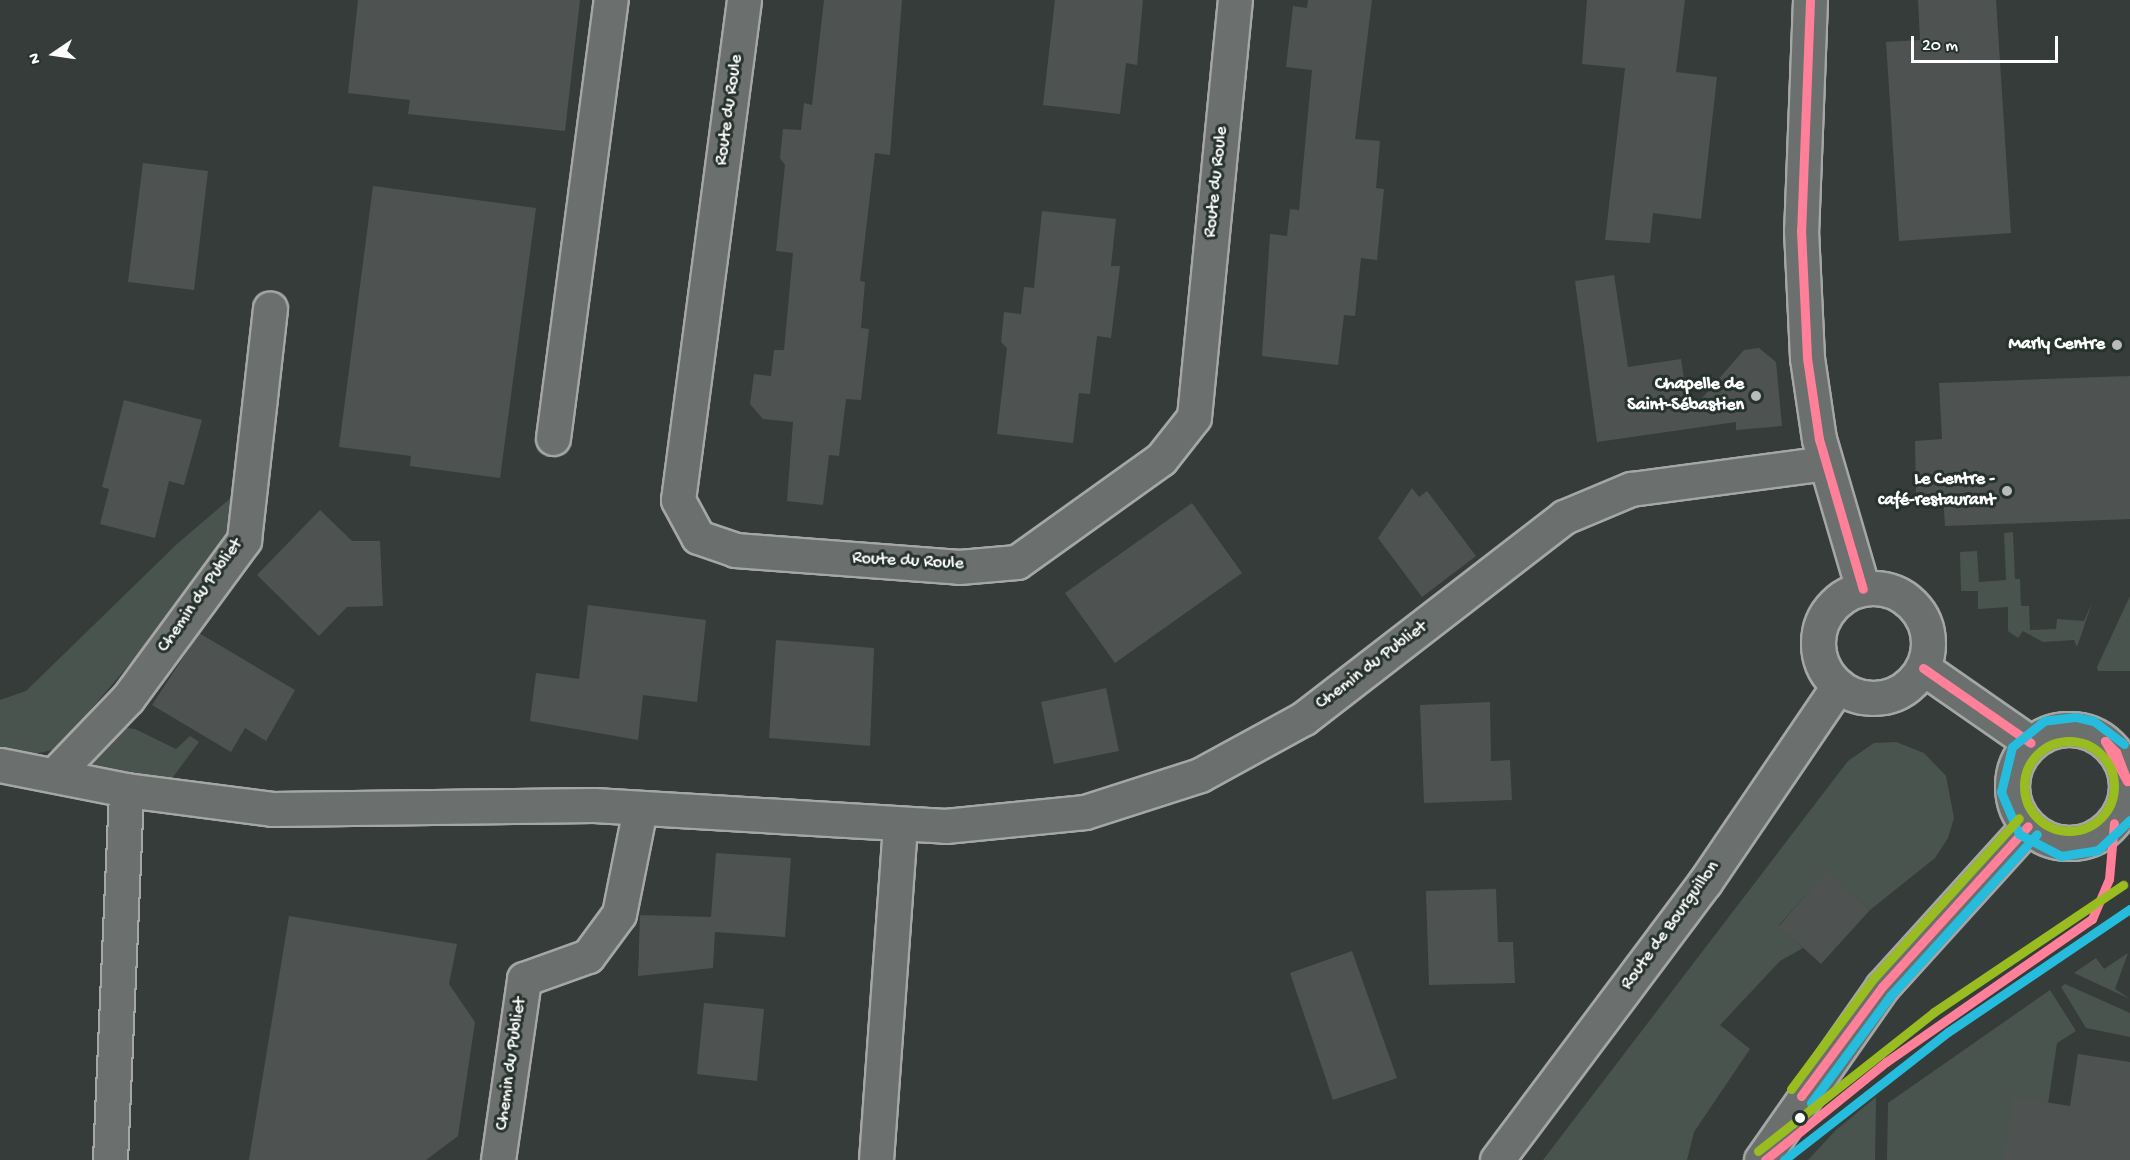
<!DOCTYPE html>
<meta charset="utf-8">
<style>
body{margin:0}
#map{position:relative;width:2130px;height:1160px;overflow:hidden;background:#363c39;font-family:"Gochi Hand",sans-serif}
div>[style]{position:absolute}
.green>*{inset:0;background:#4a544f}
.building>*{inset:0;background:#4e5351}
.roads{filter:drop-shadow(2px 0 #a5a7a6) drop-shadow(-2px 0 #a5a7a6) drop-shadow(0 2px #a5a7a6) drop-shadow(0 -2px #a5a7a6)}
.minor>*{height:33px;margin:-16.5px;padding:0 16.5px;transform-origin:16.5px;border-radius:16.5px;background:#6b6f6d}
.major>*{height:33px;margin:-16.5px;padding:0 16.5px;transform-origin:16.5px;border-radius:16.5px;background:#6b6f6d}
.major>.ring{margin:-16.5px;padding:0;box-sizing:content-box;background:none;border:33px solid #6b6f6d;border-radius:50%}
.bus-1>*{height:9px;margin:-4.5px;padding:0 4.5px;transform-origin:4.5px;border-radius:4.5px;background:#ff8098}
.bus-2>*{height:9px;margin:-4.5px;padding:0 4.5px;transform-origin:4.5px;border-radius:4.5px;background:#26bcdd}
.bus-3>*{height:9px;margin:-4.5px;padding:0 4.5px;transform-origin:4.5px;border-radius:4.5px;background:#99bd20}
.bus-3>.ring{margin:-4.5px;padding:0;box-sizing:content-box;background:none;border:9px solid #99bd20;border-radius:50%}
.dots>*{width:16px;height:16px;translate:-50% -50%;box-sizing:border-box;border:3px solid #26332d;border-radius:50%}
span{translate:-50% -50%;white-space:nowrap;text-align:center;line-height:1.15;-webkit-text-stroke:6px #26332d;paint-order:stroke}
.street-label{font-size:18px;color:#fff}
.poi-label{font-size:18px;color:#fff;font-weight:700}
.right{translate:-100% -50%;text-align:right}
.north{position:absolute;left:24px;top:24px;width:60px;height:60px;-webkit-text-stroke:4px #26332d;paint-order:stroke;rotate:257deg;font-size:16px;font-weight:700;line-height:24px;text-align:center;color:#fff}
.north::after{content:'';display:block;margin:auto;width:21px;height:27px;background:#fff;clip-path:polygon(50% 0,100% 100%,50% 72%,0 100%)}
.scale{position:absolute;left:1911px;top:36px;width:147px;height:27px;box-sizing:border-box;border:3px solid #fff;border-top:0;padding-left:8px;font-size:18px;line-height:21px;white-space:nowrap;color:#fff;-webkit-text-stroke:4px #26332d;paint-order:stroke}
</style>
<div id="map">
<div class="green">
<i style="clip-path:polygon(238px 492px,227px 537px,187px 597px,57px 749px,34px 754px,0 748px,0 700px,26px 691px,177px 544px)"></i>
<i style="clip-path:polygon(2013px 532px,2015px 579px,2020px 579px,2021px 606px,2029px 606px,2030px 630px,2056px 629px,2057px 619px,2084px 621px,2092px 603px,2077px 647px,2074px 640px,2043px 642px,2023px 631px,2018px 638px,2008px 631px,2008px 607px,1978px 609px,1978px 591px,1961px 591px,1960px 552px,1977px 551px,1979px 582px,2006px 580px,2004px 533px)"></i>
<i style="clip-path:polygon(2130px 596px,2130px 671px,2098px 671px,2097px 667px)"></i>
<i style="clip-path:polygon(119px 727px,135px 729px,176px 749px,190px 736px,199px 742px,170px 781px,93px 768px,89px 749px)"></i>
<i style="clip-path:polygon(1896px 742px,1924px 753px,1946px 776px,1954px 818px,1948px 838px,1935px 858px,1870px 910px,1826px 872px,1779px 925px,1803px 948px,1780px 961px,1720px 1025px,1750px 1049px,1694px 1132px,1687px 1160px,1543px 1160px,1848px 761px,1874px 743px)"></i>
<i style="clip-path:polygon(2128px 953px,2115px 989px,2130px 999px,2074px 973px,2096px 958px,2104px 969px)"></i>
<i style="clip-path:polygon(2065px 984px,2130px 1013px,2130px 1037px,2086px 1028px,2061px 987px)"></i>
<i style="clip-path:polygon(2050px 990px,2076px 1031px,2057px 1043px,2047px 1111px,2130px 1160px,1887px 1160px,1888px 1103px)"></i>
<i style="clip-path:polygon(1876px 1097px,1875px 1160px,1808px 1160px,1836px 1130px)"></i>
</div>
<div class="building">
<i style="clip-path:polygon(358px 0,580px 0,565px 131px,408px 114px,410px 100px,348px 93px)"></i>
<i style="clip-path:polygon(824px 0,902px 0,890px 155px,875px 153px,860px 281px,865px 282px,861px 328px,869px 329px,861px 400px,846px 399px,839px 456px,829px 455px,823px 505px,787px 501px,793px 422px,763px 419px,750px 404px,754px 374px,771px 376px,774px 350px,784px 350px,793px 253px,776px 251px,785px 165px,780px 158px,783px 129px,801px 130px,804px 103px,812px 105px)"></i>
<i style="clip-path:polygon(1055px 0,1143px 0,1137px 65px,1126px 63px,1120px 114px,1043px 105px)"></i>
<i style="clip-path:polygon(1308px 0,1372px 0,1355px 139px,1380px 141px,1376px 188px,1384px 189px,1377px 260px,1361px 258px,1355px 316px,1344px 315px,1338px 365px,1262px 356px,1270px 234px,1287px 236px,1290px 209px,1299px 210px,1312px 70px,1286px 67px,1293px 6px,1307px 8px)"></i>
<i style="clip-path:polygon(1587px 0,1685px 0,1676px 72px,1717px 77px,1701px 219px,1653px 213px,1650px 243px,1605px 240px,1625px 68px,1582px 64px)"></i>
<i style="clip-path:polygon(1918px 0,1996px 0,2011px 233px,1899px 241px,1886px 42px,1920px 40px)"></i>
<i style="clip-path:polygon(143px 163px,208px 171px,194px 290px,128px 282px)"></i>
<i style="clip-path:polygon(373px 186px,536px 208px,500px 478px,410px 466px,411px 456px,339px 447px)"></i>
<i style="clip-path:polygon(1042px 211px,1116px 219px,1111px 266px,1120px 266px,1111px 338px,1097px 336px,1090px 394px,1079px 393px,1073px 443px,997px 434px,1007px 348px,1001px 342px,1004px 312px,1021px 314px,1024px 287px,1034px 288px)"></i>
<i style="clip-path:polygon(1614px 275px,1628px 367px,1681px 359px,1689px 413px,1744px 350px,1759px 348px,1776px 362px,1782px 426px,1736px 430px,1736px 422px,1597px 442px,1575px 281px)"></i>
<i style="clip-path:polygon(2130px 376px,2130px 519px,1945px 526px,1943px 495px,1916px 495px,1915px 441px,1942px 439px,1939px 383px)"></i>
<i style="clip-path:polygon(124px 400px,202px 420px,184px 485px,169px 481px,155px 538px,100px 524px,109px 489px,102px 487px)"></i>
<i style="clip-path:polygon(1412px 488px,1419px 497px,1427px 491px,1476px 556px,1422px 597px,1378px 538px)"></i>
<i style="clip-path:polygon(1192px 503px,1242px 573px,1115px 663px,1065px 593px)"></i>
<i style="clip-path:polygon(320px 510px,352px 541px,380px 541px,383px 606px,347px 607px,319px 636px,257px 575px)"></i>
<i style="clip-path:polygon(588px 605px,706px 620px,697px 702px,643px 695px,638px 740px,530px 721px,536px 673px,579px 679px)"></i>
<i style="clip-path:polygon(199px 633px,295px 690px,266px 741px,245px 728px,231px 752px,152px 705px)"></i>
<i style="clip-path:polygon(776px 640px,874px 648px,870px 746px,769px 738px)"></i>
<i style="clip-path:polygon(1106px 688px,1119px 751px,1054px 764px,1041px 702px)"></i>
<i style="clip-path:polygon(1490px 702px,1491px 761px,1510px 760px,1512px 800px,1424px 803px,1420px 705px)"></i>
<i style="clip-path:polygon(716px 853px,791px 858px,785px 937px,715px 932px,713px 968px,638px 976px,640px 915px,711px 917px)"></i>
<i style="clip-path:polygon(1826px 871px,1870px 910px,1821px 964px,1779px 926px)"></i>
<i style="clip-path:polygon(1496px 889px,1498px 942px,1513px 942px,1515px 983px,1429px 985px,1426px 891px)"></i>
<i style="clip-path:polygon(289px 916px,457px 944px,449px 984px,475px 1022px,458px 1136px,426px 1160px,249px 1160px)"></i>
<i style="clip-path:polygon(1352px 951px,1397px 1078px,1333px 1100px,1290px 973px)"></i>
<i style="clip-path:polygon(704px 1003px,764px 1009px,757px 1081px,697px 1074px)"></i>
<i style="clip-path:polygon(2078px 1054px,2130px 1062px,2130px 1160px,2003px 1160px,2013px 1097px,2070px 1106px)"></i>
</div>
<div class="roads">
<div class="minor">
<i style="left:744px;top:0;width:504px;rotate:97.52deg"></i>
<i style="left:678px;top:500px;width:42px;rotate:61.6deg"></i>
<i style="left:698px;top:537px;width:39px;rotate:19deg"></i>
<i style="left:735px;top:550px;width:225px;rotate:4.3deg"></i>
<i style="left:959px;top:567px;width:58px;rotate:-4.9deg"></i>
<i style="left:1017px;top:562px;width:177px;rotate:-35.6deg"></i>
<i style="left:1161px;top:459px;width:53px;rotate:-51.8deg"></i>
<i style="left:1194px;top:417px;width:419px;rotate:-84.4deg"></i>
<i style="left:553px;top:438px;width:442px;rotate:-82.5deg"></i>
<i style="left:0;top:765px;width:128px;rotate:11.2deg"></i>
<i style="left:126px;top:790px;width:147px;rotate:7.4deg"></i>
<i style="left:272px;top:809px;width:322px;rotate:-0.7deg"></i>
<i style="left:594px;top:805px;width:352px;rotate:3.4deg"></i>
<i style="left:945px;top:826px;width:141px;rotate:-5.7deg"></i>
<i style="left:1085px;top:812px;width:121px;rotate:-17.8deg"></i>
<i style="left:1200px;top:775px;width:119px;rotate:-28.7deg"></i>
<i style="left:1304px;top:718px;width:329px;rotate:-37.7deg"></i>
<i style="left:1564px;top:517px;width:73px;rotate:-22.7deg"></i>
<i style="left:1631px;top:489px;width:196px;rotate:-7.6deg"></i>
<i style="left:55px;top:774px;width:105px;rotate:-46.2deg"></i>
<i style="left:128px;top:698px;width:196px;rotate:-53.7deg"></i>
<i style="left:244px;top:540px;width:233px;rotate:-83.6deg"></i>
<i style="left:110px;top:1160px;width:370px;rotate:-87.5deg"></i>
<i style="left:498px;top:1160px;width:183px;rotate:-81.8deg"></i>
<i style="left:524px;top:979px;width:68px;rotate:-19.8deg"></i>
<i style="left:588px;top:956px;width:52px;rotate:-53.6deg"></i>
<i style="left:619px;top:914px;width:107px;rotate:-78.7deg"></i>
<i style="left:876px;top:1160px;width:337px;rotate:-85.9deg"></i>
</div>
<div class="major">
<i style="left:1810px;top:0;width:230px;rotate:92.2deg"></i>
<i style="left:1801px;top:230px;width:128px;rotate:87.3deg"></i>
<i style="left:1807px;top:358px;width:82px;rotate:81.6deg"></i>
<i style="left:1819px;top:439px;width:156px;rotate:73.7deg"></i>
<i class="ring" style="left:1818px;top:588px;width:77px;height:77px"></i>
<i style="left:1923px;top:668px;width:131px;rotate:34.8deg"></i>
<i class="ring" style="left:2012px;top:729px;width:81px;height:81px"></i>
<i style="left:1497px;top:1160px;width:347px;rotate:-53.2deg"></i>
<i style="left:1705px;top:882px;width:237px;rotate:-55.8deg"></i>
<i style="left:1761px;top:1160px;width:211px;rotate:-55deg"></i>
<i style="left:1882px;top:987px;width:217px;rotate:-47.8deg"></i>
</div>
</div>
<div class="bus-1">
<i style="left:1810px;top:0;width:230px;rotate:92.2deg"></i>
<i style="left:1801px;top:230px;width:128px;rotate:87.3deg"></i>
<i style="left:1807px;top:358px;width:82px;rotate:81.6deg"></i>
<i style="left:1819px;top:439px;width:156px;rotate:73.7deg"></i>
<i style="left:1923px;top:668px;width:131px;rotate:34.8deg"></i>
<i style="left:2105px;top:741px;width:16px;rotate:45deg"></i>
<i style="left:2116px;top:752px;width:31px;rotate:69deg"></i>
<i style="left:2105px;top:741px;width:46px;rotate:61.2deg"></i>
<i style="left:1801px;top:1096px;width:136px;rotate:-53.4deg"></i>
<i style="left:1882px;top:987px;width:217px;rotate:-47.8deg"></i>
<i style="left:1765px;top:1160px;width:156px;rotate:-39deg"></i>
<i style="left:1886px;top:1062px;width:251px;rotate:-34.8deg"></i>
<i style="left:2092px;top:919px;width:43px;rotate:-67deg"></i>
<i style="left:2109px;top:879px;width:56px;rotate:-84.9deg"></i>
</div>
<div class="bus-2">
<i style="left:2124px;top:744px;width:39px;rotate:-143deg"></i>
<i style="left:2093px;top:721px;width:18px;rotate:-167deg"></i>
<i style="left:2075px;top:717px;width:31px;rotate:173deg"></i>
<i style="left:2044px;top:721px;width:41px;rotate:140.9deg"></i>
<i style="left:2012px;top:747px;width:46px;rotate:103.7deg"></i>
<i style="left:2001px;top:792px;width:46px;rotate:66.8deg"></i>
<i style="left:2019px;top:834px;width:47px;rotate:27.6deg"></i>
<i style="left:2061px;top:856px;width:37px;rotate:-9deg"></i>
<i style="left:2098px;top:850px;width:44px;rotate:-43.2deg"></i>
<i style="left:1811px;top:1103px;width:134px;rotate:-53.5deg"></i>
<i style="left:1891px;top:995px;width:217px;rotate:-47.8deg"></i>
<i style="left:1784px;top:1160px;width:208px;rotate:-38deg"></i>
<i style="left:1948px;top:1032px;width:220px;rotate:-34.1deg"></i>
</div>
<div class="bus-3">
<i class="ring" style="left:2024px;top:741px;width:81px;height:81px"></i>
<i style="left:1791px;top:1089px;width:137px;rotate:-53.3deg"></i>
<i style="left:1873px;top:979px;width:217px;rotate:-47.8deg"></i>
<i style="left:1758px;top:1151px;width:224px;rotate:-38.3deg"></i>
<i style="left:1934px;top:1012px;width:228px;rotate:-33.9deg"></i>
</div>
<div class="dots">
<i style="left:2117px;top:345px;background:#b9bbba"></i>
<i style="left:1756px;top:396px;background:#b9bbba"></i>
<i style="left:2007px;top:491px;background:#b9bbba"></i>
<i style="left:1800px;top:1118px;background:#fff"></i>
</div>
<div class="street-label">
<span style="left:730px;top:110px;rotate:-82deg">Route du Roule</span>
<span style="left:1217px;top:182px;rotate:-84deg">Route du Roule</span>
<span style="left:908px;top:562px;rotate:3deg">Route du Roule</span>
<span style="left:201px;top:596px;rotate:-55deg">Chemin du Publiet</span>
<span style="left:1372px;top:666px;rotate:-37deg">Chemin du Publiet</span>
<span style="left:1671px;top:926px;rotate:-54deg">Route de Bourguillon</span>
<span style="left:512px;top:1064px;rotate:-82deg">Chemin du Publiet</span>
</div>
<div class="poi-label">
<span class="right" style="left:2105px;top:345px">Marly Centre</span>
<span class="right" style="left:1744px;top:396px">Chapelle de<br>Saint-Sébastien</span>
<span class="right" style="left:1995px;top:491px">Le Centre -<br>café-restaurant</span>
</div>
<div class="north">N</div>
<div class="scale">20 m</div>
</div>
